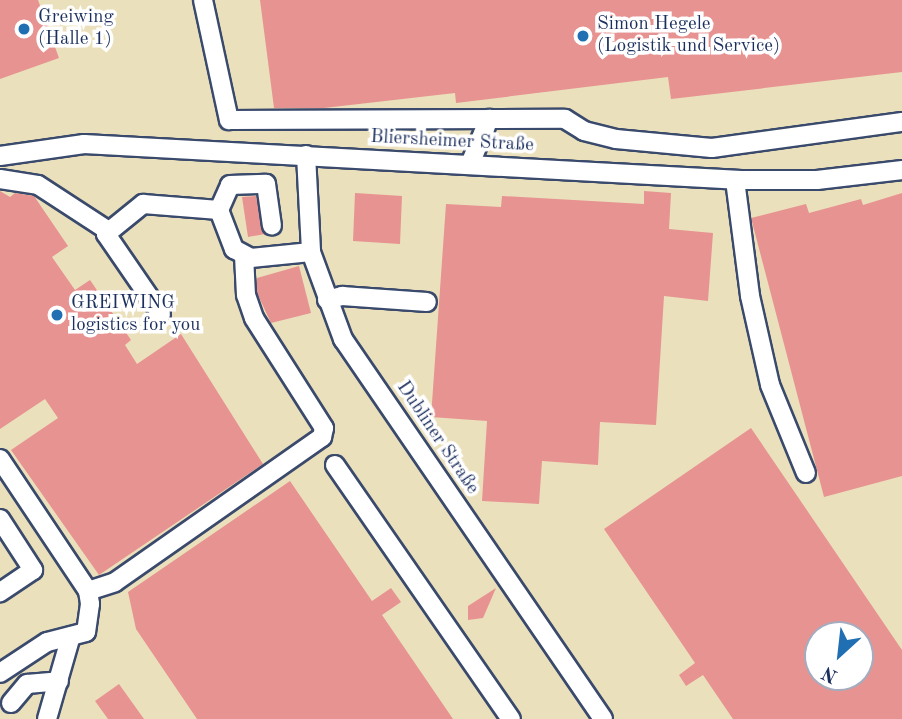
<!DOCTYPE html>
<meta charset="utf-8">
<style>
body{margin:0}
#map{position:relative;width:902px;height:719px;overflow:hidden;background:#ebe0bc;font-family:"Old Standard TT",serif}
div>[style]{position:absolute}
.building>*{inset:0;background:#e79391}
.roads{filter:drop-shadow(2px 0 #3a4a6c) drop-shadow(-2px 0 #3a4a6c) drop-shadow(0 2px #3a4a6c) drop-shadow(0 -2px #3a4a6c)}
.minor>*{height:18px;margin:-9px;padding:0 9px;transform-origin:9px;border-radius:9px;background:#fff}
.dots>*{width:19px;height:19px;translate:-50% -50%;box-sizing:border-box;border:4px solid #fff;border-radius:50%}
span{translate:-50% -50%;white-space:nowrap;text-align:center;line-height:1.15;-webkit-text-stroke:7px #fff;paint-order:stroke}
.poi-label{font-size:19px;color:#1b2f5e}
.left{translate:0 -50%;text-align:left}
.street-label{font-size:19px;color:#1b2f5e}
.north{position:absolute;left:804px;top:621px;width:70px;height:70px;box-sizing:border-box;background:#fff;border:2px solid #a4acbf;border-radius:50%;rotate:207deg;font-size:19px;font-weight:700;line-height:28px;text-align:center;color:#1b2f5e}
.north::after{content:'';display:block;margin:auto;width:24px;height:32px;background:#1f6fb2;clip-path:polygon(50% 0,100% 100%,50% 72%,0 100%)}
</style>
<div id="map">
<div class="building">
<i style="clip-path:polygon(0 0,38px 0,59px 58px,0 79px)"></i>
<i style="clip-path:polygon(260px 0,902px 0,902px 72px,671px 99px,668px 77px,456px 103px,455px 93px,324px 108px,274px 108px)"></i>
<i style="clip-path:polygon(0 191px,10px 197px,15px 193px,34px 196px,68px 246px,52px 257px,75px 290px,90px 280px,131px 340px,125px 345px,137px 364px,181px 334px,263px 464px,99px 575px,11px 450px,58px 418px,45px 399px,0 429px)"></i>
<i style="clip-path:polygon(644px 191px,671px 193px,669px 229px,713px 233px,708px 301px,664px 296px,656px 425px,600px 422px,598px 465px,542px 461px,539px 504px,482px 501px,487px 421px,431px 417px,446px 204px,501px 207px,502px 196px,644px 204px)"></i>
<i style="clip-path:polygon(355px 193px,402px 196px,400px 244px,353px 241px)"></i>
<i style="clip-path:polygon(902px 193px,902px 476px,824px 497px,751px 218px,806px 204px,809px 213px,861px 199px,863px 205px)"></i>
<i style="clip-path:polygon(256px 196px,265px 234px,248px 237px,242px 197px)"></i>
<i style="clip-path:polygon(299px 266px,311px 313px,271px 323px,257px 293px,257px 278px)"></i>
<i style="clip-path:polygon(evenodd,751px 428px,902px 650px,902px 719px,733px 719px,703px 675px,686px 686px,679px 675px,695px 663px,604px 529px,751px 428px,818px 635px,860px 635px,860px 677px,818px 677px,818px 635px)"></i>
<i style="clip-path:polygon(290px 481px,372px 601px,391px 588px,401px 602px,382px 615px,453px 719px,197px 719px,136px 629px,128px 592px)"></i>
<i style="clip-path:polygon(496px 588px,483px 618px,468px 620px,468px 606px)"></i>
<i style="clip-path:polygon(119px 684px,144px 719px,108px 719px,95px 701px)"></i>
</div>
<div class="roads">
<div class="minor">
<i style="left:203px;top:0;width:123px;rotate:77.8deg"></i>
<i style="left:229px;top:120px;width:336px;rotate:-0.2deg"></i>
<i style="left:565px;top:119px;width:22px;rotate:32deg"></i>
<i style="left:584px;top:131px;width:33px;rotate:14deg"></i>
<i style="left:616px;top:139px;width:96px;rotate:5.4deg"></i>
<i style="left:712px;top:148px;width:192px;rotate:-7.8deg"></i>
<i style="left:306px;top:155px;width:97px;rotate:87deg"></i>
<i style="left:311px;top:252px;width:93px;rotate:69.8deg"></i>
<i style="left:343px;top:339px;width:460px;rotate:55.6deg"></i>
<i style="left:0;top:156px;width:85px;rotate:-8.1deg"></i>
<i style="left:84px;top:144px;width:658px;rotate:3.14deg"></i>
<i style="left:741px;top:180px;width:76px"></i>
<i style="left:817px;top:180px;width:86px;rotate:-6.7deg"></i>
<i style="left:470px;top:164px;width:49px;rotate:-67.1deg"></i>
<i style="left:0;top:179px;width:38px;rotate:9deg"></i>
<i style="left:38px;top:185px;width:82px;rotate:33.1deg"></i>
<i style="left:735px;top:180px;width:117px;rotate:82.6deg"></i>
<i style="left:750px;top:296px;width:91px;rotate:77.3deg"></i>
<i style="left:770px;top:385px;width:95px;rotate:67.8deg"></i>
<i style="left:219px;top:210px;width:27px;rotate:-66deg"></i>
<i style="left:230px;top:185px;width:36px;rotate:-2deg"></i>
<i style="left:266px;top:184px;width:42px;rotate:81.9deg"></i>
<i style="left:327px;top:300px;width:16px;rotate:-15deg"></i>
<i style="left:342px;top:296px;width:85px;rotate:4deg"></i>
<i style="left:161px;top:314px;width:97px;rotate:-124.5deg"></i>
<i style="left:106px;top:234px;width:48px;rotate:-39deg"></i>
<i style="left:143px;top:204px;width:76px;rotate:4.5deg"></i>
<i style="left:219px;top:210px;width:42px;rotate:69deg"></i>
<i style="left:234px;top:249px;width:19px;rotate:28deg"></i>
<i style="left:251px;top:258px;width:60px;rotate:-5.7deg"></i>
<i style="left:0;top:459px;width:159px;rotate:56.3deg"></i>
<i style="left:88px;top:591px;width:13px;rotate:81deg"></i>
<i style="left:90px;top:604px;width:28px;rotate:98deg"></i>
<i style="left:86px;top:632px;width:40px;rotate:165.6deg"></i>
<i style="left:47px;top:642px;width:56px;rotate:146.6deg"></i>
<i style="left:335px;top:465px;width:309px;rotate:55.3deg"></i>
<i style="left:0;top:519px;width:61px;rotate:57.1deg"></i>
<i style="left:33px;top:570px;width:40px;rotate:146deg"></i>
<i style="left:88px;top:591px;width:28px;rotate:-18deg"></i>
<i style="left:115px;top:582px;width:253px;rotate:-35deg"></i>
<i style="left:322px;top:437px;width:9px;rotate:-77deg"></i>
<i style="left:324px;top:428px;width:130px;rotate:-122.5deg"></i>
<i style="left:254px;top:318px;width:24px;rotate:-109deg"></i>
<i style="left:246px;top:295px;width:40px;rotate:-92.9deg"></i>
<i style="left:11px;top:703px;width:25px;rotate:-50deg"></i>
<i style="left:27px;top:684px;width:32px;rotate:-5deg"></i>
<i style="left:47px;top:719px;width:86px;rotate:-73.9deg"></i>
</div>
</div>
<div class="dots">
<i style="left:24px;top:29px;background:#1f6fb2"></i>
<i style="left:583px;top:36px;background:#1f6fb2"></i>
<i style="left:57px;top:315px;background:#1f6fb2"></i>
</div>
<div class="poi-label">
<span class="left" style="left:38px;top:29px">Greiwing<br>(Halle 1)</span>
<span class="left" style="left:597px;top:36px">Simon Hegele<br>(Logistik und Service)</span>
<span class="left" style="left:71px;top:315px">GREIWING<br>logistics for you</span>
</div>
<div class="street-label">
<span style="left:452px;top:142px;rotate:3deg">Bliersheimer Straße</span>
<span style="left:437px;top:438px;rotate:56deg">Dubliner Straße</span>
</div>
<div class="north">N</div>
</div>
